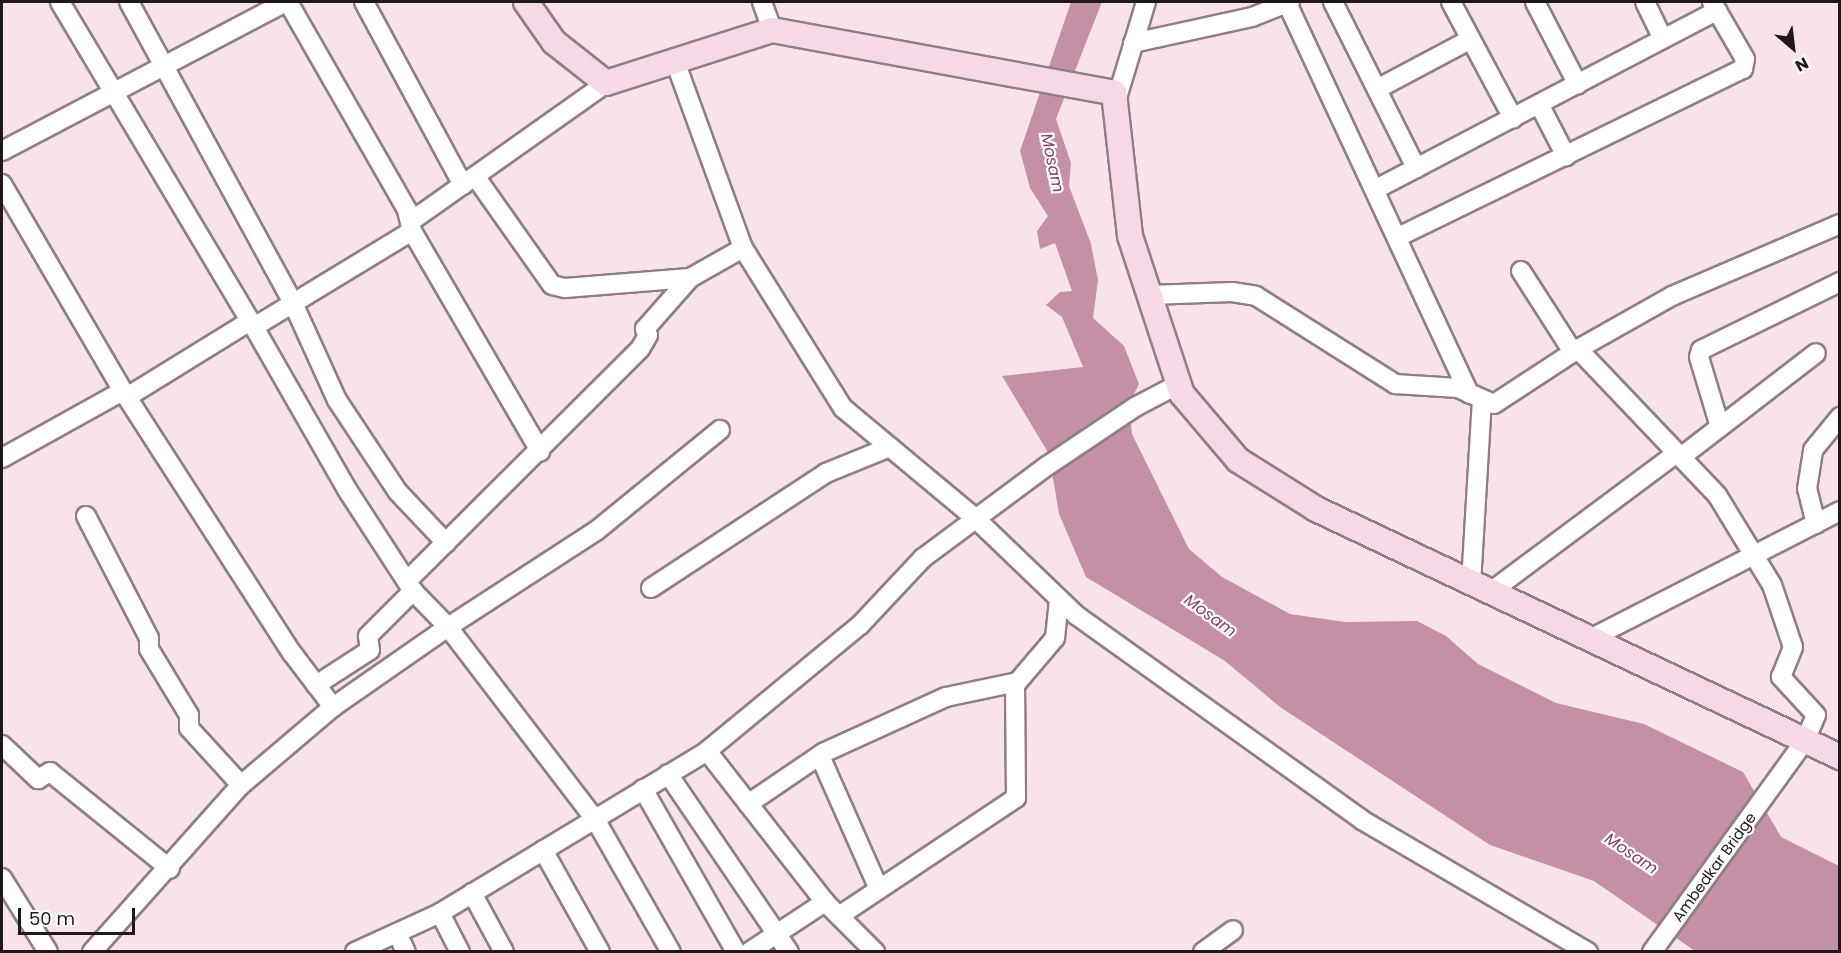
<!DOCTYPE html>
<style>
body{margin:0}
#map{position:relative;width:1841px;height:953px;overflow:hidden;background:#f9e3eb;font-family:Poppins,sans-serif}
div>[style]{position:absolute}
.water>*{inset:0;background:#c390a5}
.roads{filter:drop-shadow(2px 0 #917d85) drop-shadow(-2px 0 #917d85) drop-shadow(0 2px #917d85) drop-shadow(0 -2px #917d85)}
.street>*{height:18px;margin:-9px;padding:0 9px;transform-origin:9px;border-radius:9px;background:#fff}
.secondary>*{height:24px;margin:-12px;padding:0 12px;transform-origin:12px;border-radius:12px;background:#f6d8e6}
span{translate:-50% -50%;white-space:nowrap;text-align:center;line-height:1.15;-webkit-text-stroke:4.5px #fff;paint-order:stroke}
.street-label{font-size:15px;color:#20181b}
.water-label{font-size:16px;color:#7f3d5c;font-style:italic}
.frame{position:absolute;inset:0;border:3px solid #20181b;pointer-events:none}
.north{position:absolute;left:1763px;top:18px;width:60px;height:60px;-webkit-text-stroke:4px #fff;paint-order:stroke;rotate:152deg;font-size:16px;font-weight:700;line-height:24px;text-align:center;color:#20181b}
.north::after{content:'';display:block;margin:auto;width:21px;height:27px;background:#20181b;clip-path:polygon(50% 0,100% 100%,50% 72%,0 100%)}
.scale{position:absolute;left:18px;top:908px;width:117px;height:27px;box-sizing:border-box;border:3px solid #20181b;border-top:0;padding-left:8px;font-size:18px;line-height:21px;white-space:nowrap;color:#20181b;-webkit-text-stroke:4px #fff;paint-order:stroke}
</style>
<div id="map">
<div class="water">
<i style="clip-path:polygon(1071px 2px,1102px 2px,1056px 119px,1071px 163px,1069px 186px,1091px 244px,1098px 280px,1093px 318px,1124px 346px,1139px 384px,1129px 404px,1132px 434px,1189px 549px,1222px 577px,1290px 614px,1345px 622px,1417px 621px,1446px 636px,1478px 664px,1556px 703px,1644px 724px,1743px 772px,1781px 837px,1839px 866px,1839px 951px,1695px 951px,1594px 881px,1490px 845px,1280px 707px,1225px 661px,1086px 577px,1059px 514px,1049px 454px,1002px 376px,1083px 367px,1062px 317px,1046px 305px,1060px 292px,1072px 291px,1055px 243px,1040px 249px,1037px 231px,1048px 216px,1030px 188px,1020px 151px)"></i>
</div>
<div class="roads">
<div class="street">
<i style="left:60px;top:2px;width:378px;rotate:59.2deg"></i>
<i style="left:254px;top:327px;width:185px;rotate:-31.3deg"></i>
<i style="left:129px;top:2px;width:343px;rotate:61.4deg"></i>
<i style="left:293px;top:303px;width:107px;rotate:65.6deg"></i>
<i style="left:337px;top:400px;width:110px;rotate:56.5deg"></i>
<i style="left:398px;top:492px;width:70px;rotate:46.7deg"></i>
<i style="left:288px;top:2px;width:240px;rotate:60.2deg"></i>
<i style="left:407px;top:210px;width:22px;rotate:77deg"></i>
<i style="left:412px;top:231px;width:255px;rotate:59.8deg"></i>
<i style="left:364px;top:2px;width:208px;rotate:61.6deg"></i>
<i style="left:762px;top:2px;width:30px;rotate:70deg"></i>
<i style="left:1333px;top:2px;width:186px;rotate:63.4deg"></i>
<i style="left:1451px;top:2px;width:132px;rotate:61.9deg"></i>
<i style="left:1535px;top:2px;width:93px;rotate:62.6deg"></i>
<i style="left:1645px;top:2px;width:41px;rotate:64.1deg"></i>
<i style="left:1287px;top:3px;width:431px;rotate:65deg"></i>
<i style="left:1133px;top:43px;width:122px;rotate:-12.3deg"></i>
<i style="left:1252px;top:17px;width:41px;rotate:-21.5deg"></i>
<i style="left:676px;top:64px;width:196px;rotate:70deg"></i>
<i style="left:743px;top:248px;width:189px;rotate:58deg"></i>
<i style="left:843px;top:408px;width:173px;rotate:39.8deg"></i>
<i style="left:976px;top:519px;width:139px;rotate:43.8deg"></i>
<i style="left:1076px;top:615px;width:352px;rotate:35.6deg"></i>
<i style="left:1362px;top:820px;width:262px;rotate:30.3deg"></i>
<i style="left:1377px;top:89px;width:106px;rotate:-28deg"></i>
<i style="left:1117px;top:98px;width:100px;rotate:-73.2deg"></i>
<i style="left:1539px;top:104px;width:59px;rotate:62.6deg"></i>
<i style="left:2px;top:151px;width:321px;rotate:-27.7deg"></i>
<i style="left:475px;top:176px;width:133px;rotate:54.8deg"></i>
<i style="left:552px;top:285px;width:13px;rotate:13deg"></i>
<i style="left:565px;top:288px;width:125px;rotate:-4.6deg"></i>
<i style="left:2px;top:184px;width:240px;rotate:59.7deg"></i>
<i style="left:1376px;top:189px;width:385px;rotate:-27.6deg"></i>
<i style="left:410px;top:222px;width:240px;rotate:-35.3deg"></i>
<i style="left:1398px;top:237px;width:384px;rotate:-26deg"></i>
<i style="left:1743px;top:69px;width:10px;rotate:-79deg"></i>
<i style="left:1745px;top:59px;width:66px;rotate:-120.1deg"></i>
<i style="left:1521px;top:271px;width:96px;rotate:57.3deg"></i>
<i style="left:1150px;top:295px;width:82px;rotate:-2.1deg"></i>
<i style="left:1232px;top:292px;width:24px;rotate:9deg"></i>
<i style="left:1256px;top:296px;width:165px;rotate:32.3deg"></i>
<i style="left:1395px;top:384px;width:63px;rotate:3.6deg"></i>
<i style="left:1458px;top:388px;width:39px;rotate:24deg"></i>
<i style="left:1494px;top:404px;width:100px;rotate:-33.2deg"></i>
<i style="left:254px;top:327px;width:189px;rotate:60.2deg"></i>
<i style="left:348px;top:491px;width:119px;rotate:57deg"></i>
<i style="left:413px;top:591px;width:50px;rotate:45.8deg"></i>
<i style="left:448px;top:627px;width:176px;rotate:-33deg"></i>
<i style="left:596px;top:531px;width:160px;rotate:-39.2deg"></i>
<i style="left:127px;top:397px;width:145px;rotate:-31.7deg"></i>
<i style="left:1720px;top:427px;width:73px;rotate:-106.7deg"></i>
<i style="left:1699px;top:357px;width:7px;rotate:-74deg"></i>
<i style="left:1701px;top:350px;width:155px;rotate:-26.1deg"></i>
<i style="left:1681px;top:457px;width:170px;rotate:-37.6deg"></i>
<i style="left:2px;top:458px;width:138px;rotate:-29deg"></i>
<i style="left:123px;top:391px;width:312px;rotate:57.2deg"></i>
<i style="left:292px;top:653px;width:68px;rotate:52.8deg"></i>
<i style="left:86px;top:516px;width:137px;rotate:62.7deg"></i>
<i style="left:149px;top:638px;width:11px;rotate:90deg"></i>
<i style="left:149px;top:649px;width:77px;rotate:58.8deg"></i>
<i style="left:189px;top:715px;width:13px;rotate:90deg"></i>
<i style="left:189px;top:728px;width:77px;rotate:47.6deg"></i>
<i style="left:1816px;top:524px;width:36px;rotate:-104deg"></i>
<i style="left:1807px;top:489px;width:39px;rotate:-81deg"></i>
<i style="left:1813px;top:450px;width:43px;rotate:-50.7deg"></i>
<i style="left:407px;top:581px;width:329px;rotate:-44.9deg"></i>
<i style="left:640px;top:349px;width:16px;rotate:-60deg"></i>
<i style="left:648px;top:335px;width:7px;rotate:-117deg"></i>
<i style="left:645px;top:329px;width:68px;rotate:-48.6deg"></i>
<i style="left:690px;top:278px;width:61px;rotate:-29.5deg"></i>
<i style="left:1471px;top:584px;width:183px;rotate:-86.6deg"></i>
<i style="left:651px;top:588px;width:209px;rotate:-33.3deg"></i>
<i style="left:826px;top:473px;width:69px;rotate:-22.1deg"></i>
<i style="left:1489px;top:593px;width:234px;rotate:-36.7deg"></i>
<i style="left:1588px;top:640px;width:283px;rotate:-27.1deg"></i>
<i style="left:316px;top:685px;width:64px;rotate:-32.9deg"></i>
<i style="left:370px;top:650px;width:14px;rotate:-98deg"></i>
<i style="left:368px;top:636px;width:64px;rotate:-45deg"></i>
<i style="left:2px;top:745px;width:50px;rotate:43.4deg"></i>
<i style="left:38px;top:779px;width:14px;rotate:-30deg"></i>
<i style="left:50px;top:772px;width:154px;rotate:38.9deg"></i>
<i style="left:707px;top:751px;width:192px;rotate:52deg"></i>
<i style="left:825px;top:902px;width:71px;rotate:45deg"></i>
<i style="left:820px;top:756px;width:145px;rotate:66.1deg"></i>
<i style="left:668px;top:774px;width:215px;rotate:55.8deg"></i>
<i style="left:643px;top:789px;width:188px;rotate:60.3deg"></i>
<i style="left:748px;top:804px;width:91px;rotate:-34.2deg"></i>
<i style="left:823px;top:753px;width:135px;rotate:-24.5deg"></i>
<i style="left:946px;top:697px;width:73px;rotate:-11.9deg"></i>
<i style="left:543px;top:850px;width:117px;rotate:60.8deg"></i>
<i style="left:2px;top:878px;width:87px;rotate:58.1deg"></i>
<i style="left:472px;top:893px;width:67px;rotate:61.5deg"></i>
<i style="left:440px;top:913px;width:44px;rotate:62.9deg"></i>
<i style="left:839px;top:916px;width:213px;rotate:-33.7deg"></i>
<i style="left:1016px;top:798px;width:113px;rotate:-90.5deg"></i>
<i style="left:1015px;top:685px;width:62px;rotate:-49.6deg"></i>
<i style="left:1055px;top:638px;width:38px;rotate:-84deg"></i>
<i style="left:397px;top:933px;width:21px;rotate:65deg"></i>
<i style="left:92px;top:952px;width:224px;rotate:-48.3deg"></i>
<i style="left:241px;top:785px;width:121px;rotate:-40.3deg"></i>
<i style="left:333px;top:707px;width:140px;rotate:-34.8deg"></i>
<i style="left:448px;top:627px;width:242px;rotate:52.6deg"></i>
<i style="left:595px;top:819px;width:153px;rotate:60.3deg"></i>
<i style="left:355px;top:952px;width:94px;rotate:-24.6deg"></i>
<i style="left:440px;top:913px;width:312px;rotate:-31.2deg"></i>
<i style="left:707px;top:751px;width:198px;rotate:-39.5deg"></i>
<i style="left:860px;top:625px;width:92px;rotate:-46.8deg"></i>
<i style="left:923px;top:558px;width:154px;rotate:-36.6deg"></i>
<i style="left:1047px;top:466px;width:106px;rotate:-33.8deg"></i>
<i style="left:1135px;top:407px;width:50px;rotate:-27.6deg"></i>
<i style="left:749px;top:952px;width:91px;rotate:-33.3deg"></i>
<i style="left:1203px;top:952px;width:37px;rotate:-36deg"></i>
<i style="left:1652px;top:952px;width:261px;rotate:-54.1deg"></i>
<i style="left:1805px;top:741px;width:28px;rotate:-67deg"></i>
<i style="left:1816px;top:715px;width:52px;rotate:-132.6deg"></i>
<i style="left:1781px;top:677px;width:32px;rotate:-68deg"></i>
<i style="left:1793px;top:647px;width:65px;rotate:-108.7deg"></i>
<i style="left:1772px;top:585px;width:105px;rotate:-121.4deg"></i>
<i style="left:1717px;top:495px;width:202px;rotate:-133.6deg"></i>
<i style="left:1578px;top:349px;width:108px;rotate:-29.4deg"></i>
<i style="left:1672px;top:296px;width:183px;rotate:-23.2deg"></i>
</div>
<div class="secondary">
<i style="left:526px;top:2px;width:49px;rotate:55deg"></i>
<i style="left:554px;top:42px;width:66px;rotate:38.3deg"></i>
<i style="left:606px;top:83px;width:174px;rotate:-17.7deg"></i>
<i style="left:772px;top:30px;width:348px;rotate:10.4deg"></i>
<i style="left:1114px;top:93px;width:144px;rotate:83.6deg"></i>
<i style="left:1130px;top:236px;width:166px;rotate:71.8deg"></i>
<i style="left:1182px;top:394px;width:87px;rotate:49.7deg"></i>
<i style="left:1238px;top:460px;width:92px;rotate:32.1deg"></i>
<i style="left:1316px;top:509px;width:580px;rotate:25.33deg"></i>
</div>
</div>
<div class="street-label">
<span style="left:1714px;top:867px;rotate:-54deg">Ambedkar Bridge</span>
</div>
<div class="water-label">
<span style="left:1052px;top:163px;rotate:78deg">Mosam</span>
<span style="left:1210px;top:616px;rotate:36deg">Mosam</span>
<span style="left:1631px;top:854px;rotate:34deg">Mosam</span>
</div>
<div class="frame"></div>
<div class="north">N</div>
<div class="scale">50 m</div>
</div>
